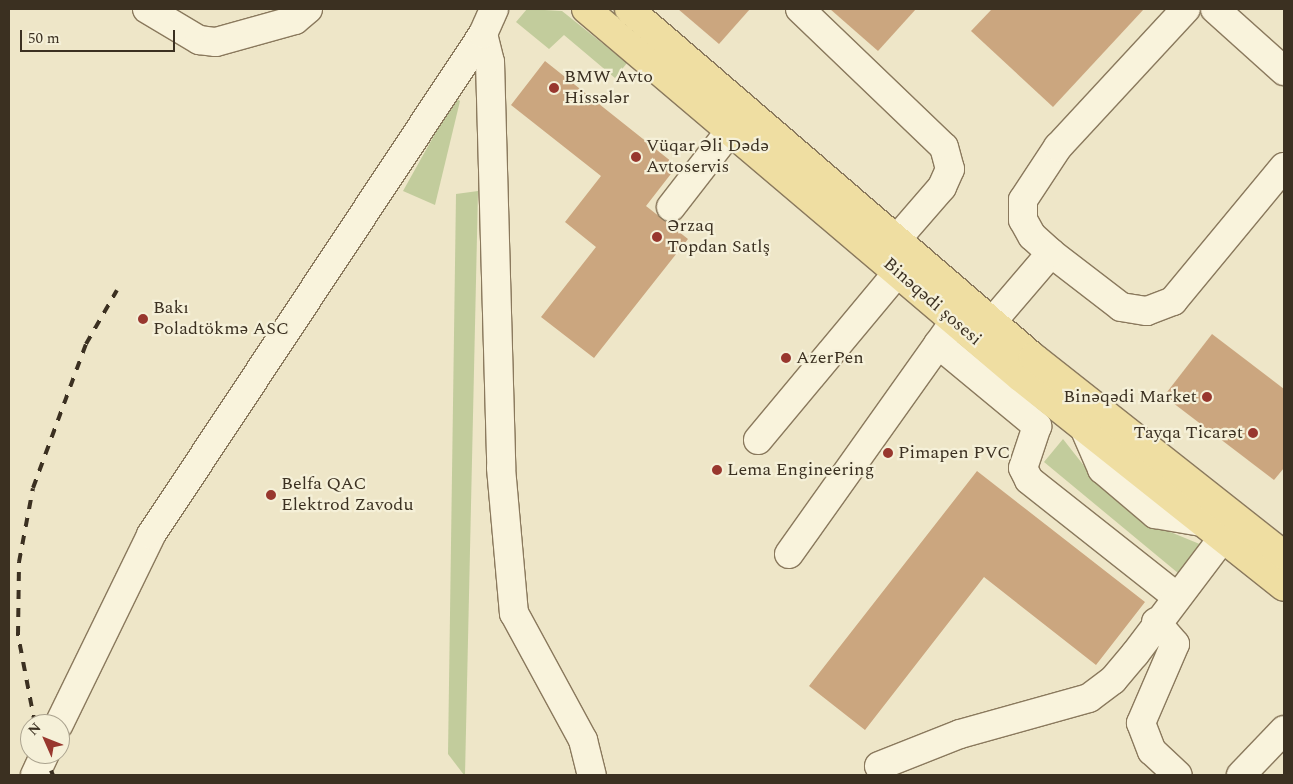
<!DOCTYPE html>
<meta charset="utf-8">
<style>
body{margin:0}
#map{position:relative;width:1293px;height:784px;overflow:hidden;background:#eee6c8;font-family:Spectral,serif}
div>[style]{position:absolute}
.green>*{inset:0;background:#c2cc9c}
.building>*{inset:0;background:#cba67f}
.roads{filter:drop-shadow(1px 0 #8a795d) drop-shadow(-1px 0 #8a795d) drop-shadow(0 1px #8a795d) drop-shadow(0 -1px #8a795d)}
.minor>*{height:28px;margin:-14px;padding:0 14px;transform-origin:14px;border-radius:14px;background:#f9f3dc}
.major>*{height:28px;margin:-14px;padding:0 14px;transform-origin:14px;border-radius:14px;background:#efdea2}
.rail>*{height:4px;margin-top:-2px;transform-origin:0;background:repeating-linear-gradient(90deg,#3b3021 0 9px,transparent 0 18px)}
.dots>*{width:14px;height:14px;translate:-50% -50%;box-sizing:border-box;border:2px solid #f5f0d8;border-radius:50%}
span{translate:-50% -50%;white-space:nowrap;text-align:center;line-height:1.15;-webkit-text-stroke:4.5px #f5f0d8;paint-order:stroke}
.poi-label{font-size:18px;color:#3b3021}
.left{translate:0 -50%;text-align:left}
.right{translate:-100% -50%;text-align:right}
.street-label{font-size:18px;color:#3b3021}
.frame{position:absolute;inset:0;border:10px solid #3b3021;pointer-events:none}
.north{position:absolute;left:20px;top:714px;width:50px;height:50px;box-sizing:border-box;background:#f5f0d8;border:1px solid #aba38f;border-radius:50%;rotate:314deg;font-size:14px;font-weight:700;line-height:20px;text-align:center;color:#3b3021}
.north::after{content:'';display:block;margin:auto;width:18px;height:22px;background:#98372e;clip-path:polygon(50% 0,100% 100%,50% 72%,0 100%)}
.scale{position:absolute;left:20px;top:30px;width:155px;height:22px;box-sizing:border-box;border:2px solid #3b3021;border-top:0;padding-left:6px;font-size:15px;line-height:18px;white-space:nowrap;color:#3b3021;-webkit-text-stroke:4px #f5f0d8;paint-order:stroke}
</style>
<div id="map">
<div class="green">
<i style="clip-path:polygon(527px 9px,562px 11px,627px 63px,615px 78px,564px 35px,549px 49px,516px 22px)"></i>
<i style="clip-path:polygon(455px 98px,460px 101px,435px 205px,403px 191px)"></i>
<i style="clip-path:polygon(478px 191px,465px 775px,464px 775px,448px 754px,456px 194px)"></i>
<i style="clip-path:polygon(1063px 439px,1092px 476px,1151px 524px,1202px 545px,1178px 573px,1044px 462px)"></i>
</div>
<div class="building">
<i style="clip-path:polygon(678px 9px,750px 9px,719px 44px)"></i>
<i style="clip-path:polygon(830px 9px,916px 9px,878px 51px)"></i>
<i style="clip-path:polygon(992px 9px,1144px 9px,1053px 107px,971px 31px)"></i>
<i style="clip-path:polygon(545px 61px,677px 166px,646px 206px,688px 239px,594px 358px,541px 317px,596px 247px,565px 222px,601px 176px,511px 105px)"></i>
<i style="clip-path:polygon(1212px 334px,1284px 389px,1284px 468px,1274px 480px,1164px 396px)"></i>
<i style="clip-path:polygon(977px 471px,1145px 602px,1096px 665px,984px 577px,865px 730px,809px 686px)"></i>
</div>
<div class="roads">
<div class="minor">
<i style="left:147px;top:9px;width:61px;rotate:30.8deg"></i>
<i style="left:199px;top:40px;width:17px;rotate:7deg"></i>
<i style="left:216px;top:42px;width:82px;rotate:-15.6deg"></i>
<i style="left:295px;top:20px;width:17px;rotate:-40deg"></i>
<i style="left:800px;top:9px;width:199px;rotate:43.8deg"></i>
<i style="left:944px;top:147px;width:23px;rotate:75deg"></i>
<i style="left:950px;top:169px;width:20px;rotate:114deg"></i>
<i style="left:942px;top:187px;width:69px;rotate:130.9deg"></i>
<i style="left:1215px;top:9px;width:93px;rotate:41.9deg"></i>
<i style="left:483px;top:34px;width:29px;rotate:76deg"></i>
<i style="left:490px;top:62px;width:406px;rotate:88.4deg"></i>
<i style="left:501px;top:468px;width:146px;rotate:84.9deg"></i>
<i style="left:514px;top:613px;width:145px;rotate:61.5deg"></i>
<i style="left:583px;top:740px;width:36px;rotate:76deg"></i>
<i style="left:671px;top:207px;width:96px;rotate:-52.2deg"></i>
<i style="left:1051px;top:253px;width:88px;rotate:37.6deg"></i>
<i style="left:1121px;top:307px;width:26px;rotate:9deg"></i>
<i style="left:1147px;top:311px;width:28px;rotate:-21deg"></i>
<i style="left:1173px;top:301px;width:174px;rotate:-50.4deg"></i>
<i style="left:992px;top:322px;width:91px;rotate:-49.5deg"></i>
<i style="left:1051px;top:253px;width:25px;rotate:-138deg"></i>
<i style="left:1032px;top:236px;width:18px;rotate:-119deg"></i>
<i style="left:1023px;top:220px;width:20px;rotate:-90deg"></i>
<i style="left:1023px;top:200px;width:64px;rotate:-56.6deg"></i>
<i style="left:1058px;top:147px;width:188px;rotate:-47.2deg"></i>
<i style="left:938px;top:344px;width:129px;rotate:39.6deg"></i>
<i style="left:1037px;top:426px;width:44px;rotate:108.4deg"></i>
<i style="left:1023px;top:468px;width:13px;rotate:63deg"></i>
<i style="left:1029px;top:480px;width:187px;rotate:38.3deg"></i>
<i style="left:1085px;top:430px;width:43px;rotate:66.4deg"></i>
<i style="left:1102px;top:469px;width:70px;rotate:40.3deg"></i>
<i style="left:1155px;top:514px;width:47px;rotate:9.9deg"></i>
<i style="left:758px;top:440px;width:219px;rotate:-50.2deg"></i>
<i style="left:789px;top:554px;width:276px;rotate:-54.6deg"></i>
<i style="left:1156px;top:622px;width:29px;rotate:49deg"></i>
<i style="left:1175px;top:644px;width:86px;rotate:113.3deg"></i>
<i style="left:1141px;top:723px;width:30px;rotate:69deg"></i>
<i style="left:1152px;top:751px;width:35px;rotate:43deg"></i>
<i style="left:59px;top:724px;width:210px;rotate:-64deg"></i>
<i style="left:151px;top:535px;width:601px;rotate:-56.47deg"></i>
<i style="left:483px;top:34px;width:27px;rotate:-66deg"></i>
<i style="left:879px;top:766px;width:87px;rotate:-21.6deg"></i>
<i style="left:960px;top:734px;width:134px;rotate:-15.6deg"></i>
<i style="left:1089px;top:698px;width:30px;rotate:-37deg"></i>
<i style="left:1113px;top:680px;width:34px;rotate:-50deg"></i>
<i style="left:1135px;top:654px;width:144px;rotate:-52.9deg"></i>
<i style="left:35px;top:775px;width:23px;rotate:-65deg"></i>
<i style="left:1241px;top:775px;width:62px;rotate:-46.3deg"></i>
</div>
<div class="major">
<i style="left:586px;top:9px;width:569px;rotate:40.3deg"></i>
<i style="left:1020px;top:377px;width:337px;rotate:38.5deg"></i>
<i style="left:629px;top:9px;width:533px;rotate:40.74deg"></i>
<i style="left:1033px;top:357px;width:320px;rotate:38.3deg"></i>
</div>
</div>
<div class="rail">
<i style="left:35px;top:724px;width:91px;rotate:-100.8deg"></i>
<i style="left:18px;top:635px;width:73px;rotate:-89.2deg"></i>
<i style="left:19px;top:562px;width:75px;rotate:-79.3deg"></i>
<i style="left:33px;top:488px;width:153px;rotate:-69.8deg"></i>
<i style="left:86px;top:344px;width:62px;rotate:-60.1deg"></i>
<i style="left:44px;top:754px;width:23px;rotate:67deg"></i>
</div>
<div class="dots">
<i style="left:554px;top:88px;background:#98372e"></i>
<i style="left:636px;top:157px;background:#98372e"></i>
<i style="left:657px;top:237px;background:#98372e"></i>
<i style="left:143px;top:319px;background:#98372e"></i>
<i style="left:786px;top:358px;background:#98372e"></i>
<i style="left:1207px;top:397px;background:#98372e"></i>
<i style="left:1253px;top:433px;background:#98372e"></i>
<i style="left:888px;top:453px;background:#98372e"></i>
<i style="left:717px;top:470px;background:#98372e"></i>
<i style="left:271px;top:495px;background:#98372e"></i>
</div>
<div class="poi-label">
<span class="left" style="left:564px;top:88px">BMW Avto<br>Hissələr</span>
<span class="left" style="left:646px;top:157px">Vüqar Əli Dədə<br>Avtoservis</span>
<span class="left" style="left:667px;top:237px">Ərzaq<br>Topdan Satlş</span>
<span class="left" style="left:153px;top:319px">Bakı<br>Poladtökmə ASC</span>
<span class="left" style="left:796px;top:358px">AzerPen</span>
<span class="right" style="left:1197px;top:397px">Binəqədi Market</span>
<span class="right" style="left:1243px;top:433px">Tayqa Ticarət</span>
<span class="left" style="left:898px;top:453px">Pimapen PVC</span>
<span class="left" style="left:727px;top:470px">Lema Engineering</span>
<span class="left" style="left:281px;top:495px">Belfa QAC<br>Elektrod Zavodu</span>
</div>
<div class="street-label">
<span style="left:932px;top:302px;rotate:41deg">Binəqədi şosesi</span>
</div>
<div class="frame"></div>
<div class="north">N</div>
<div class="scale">50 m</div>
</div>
